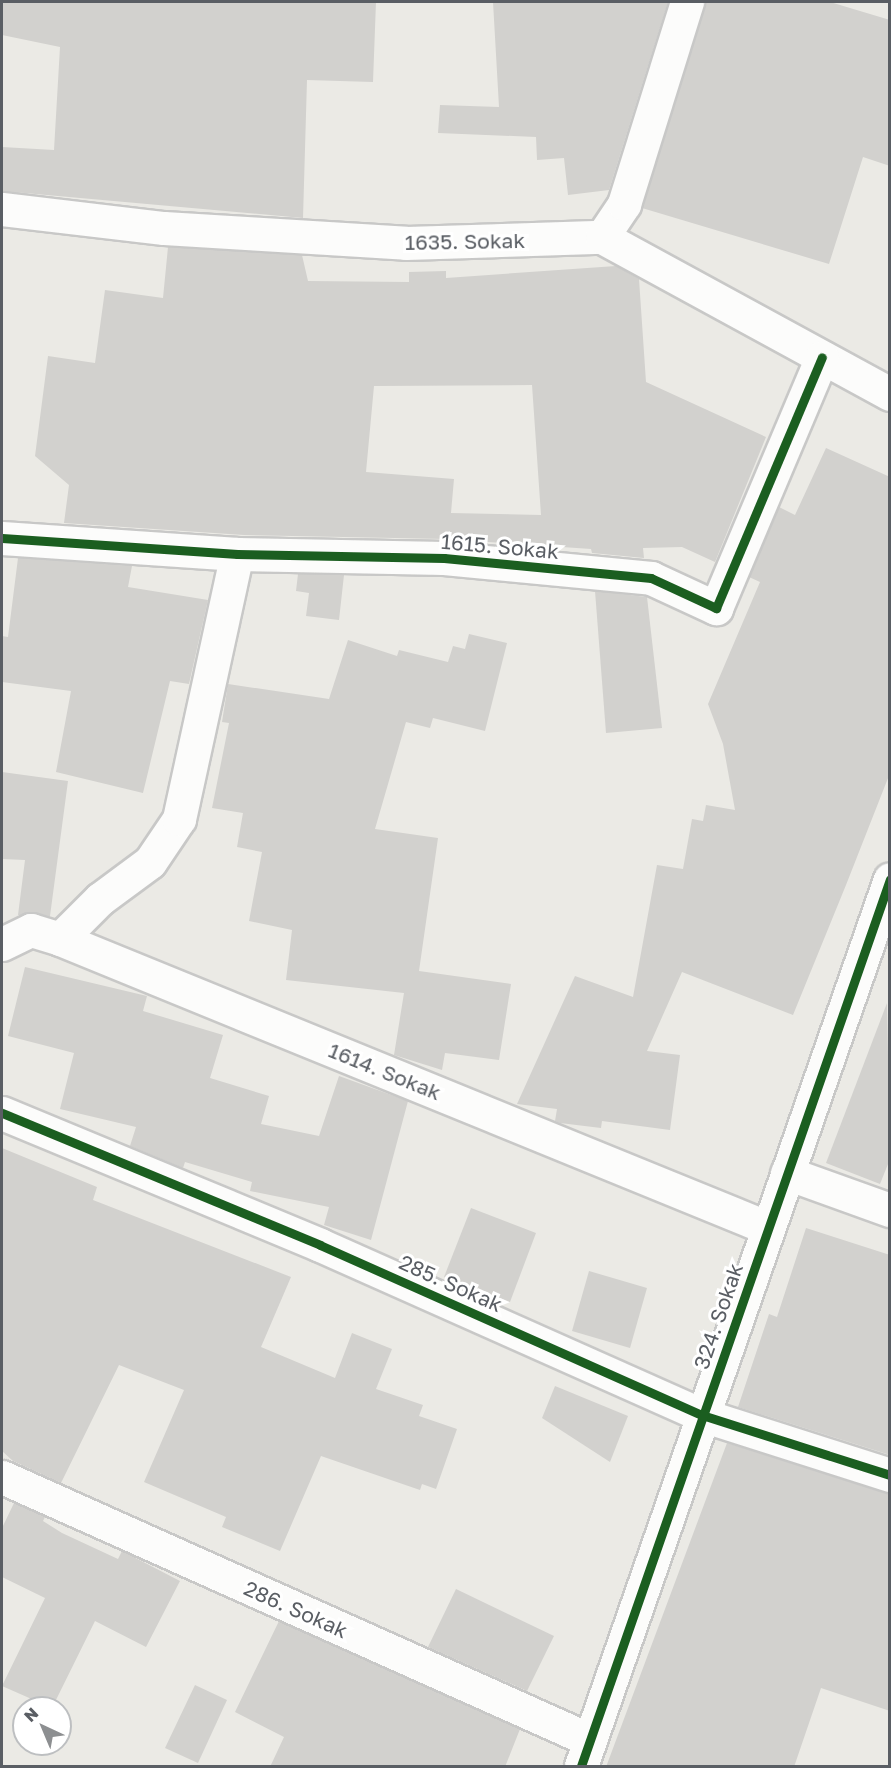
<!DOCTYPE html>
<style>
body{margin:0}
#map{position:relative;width:891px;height:1768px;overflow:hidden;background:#ebeae5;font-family:"Golos Text",sans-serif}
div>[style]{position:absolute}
.building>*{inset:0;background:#d2d1ce}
.roads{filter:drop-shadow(2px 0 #c8c8c7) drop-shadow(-2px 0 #c8c8c7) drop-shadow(0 2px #c8c8c7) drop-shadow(0 -2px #c8c8c7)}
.minor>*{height:33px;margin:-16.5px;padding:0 16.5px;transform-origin:16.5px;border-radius:16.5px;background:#fcfcfb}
.cycleway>*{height:9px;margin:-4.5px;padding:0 4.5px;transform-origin:4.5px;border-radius:4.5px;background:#1b5e20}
span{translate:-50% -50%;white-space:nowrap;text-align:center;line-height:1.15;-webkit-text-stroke:6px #fff;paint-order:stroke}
.street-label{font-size:21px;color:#5a5e64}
.frame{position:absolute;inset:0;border:3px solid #5a5e64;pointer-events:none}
.north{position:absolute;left:12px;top:1696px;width:60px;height:60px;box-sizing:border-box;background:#fff;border:2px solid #bdbfc1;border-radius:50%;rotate:316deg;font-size:16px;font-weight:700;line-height:24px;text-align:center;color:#5a5e64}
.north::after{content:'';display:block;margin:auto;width:21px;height:27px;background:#8d8f91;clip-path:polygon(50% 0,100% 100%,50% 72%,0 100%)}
</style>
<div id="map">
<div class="building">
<i style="clip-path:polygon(2px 2px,376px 2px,373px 82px,307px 80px,303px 218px,2px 191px,2px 147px,54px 150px,60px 47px,2px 35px)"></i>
<i style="clip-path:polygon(493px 2px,668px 2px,609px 190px,568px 195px,564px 158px,537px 160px,536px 137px,438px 133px,440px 105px,499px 107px)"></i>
<i style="clip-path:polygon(705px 2px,830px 2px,890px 20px,890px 166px,863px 157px,829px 264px,642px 208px)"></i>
<i style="clip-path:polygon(evenodd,168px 247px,302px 255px,308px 281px,409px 282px,409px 272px,446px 271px,446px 278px,616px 266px,639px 279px,646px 382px,766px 437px,715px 562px,682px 547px,643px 548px,644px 558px,592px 553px,591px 549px,446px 539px,244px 535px,64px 523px,69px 485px,35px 456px,48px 356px,95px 363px,105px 290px,163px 298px,168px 247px,532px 385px,541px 515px,451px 513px,454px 479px,366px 472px,374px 386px,532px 385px)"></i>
<i style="clip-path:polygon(826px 448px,890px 477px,890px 773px,846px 885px,793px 1015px,682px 972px,647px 1051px,680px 1055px,670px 1130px,602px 1121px,601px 1128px,560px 1123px,555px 1121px,557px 1109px,517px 1104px,575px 976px,633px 997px,657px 865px,683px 869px,692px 819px,703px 821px,706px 805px,735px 810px,723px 744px,708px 704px,760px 582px,749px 577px,779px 507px,795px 515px)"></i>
<i style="clip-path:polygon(18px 558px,132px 566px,128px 587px,208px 600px,189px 684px,170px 681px,143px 793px,56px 772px,71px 691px,2px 682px,2px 636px,8px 637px)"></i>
<i style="clip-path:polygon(298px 574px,344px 575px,339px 620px,306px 616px,309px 593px,296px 591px)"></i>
<i style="clip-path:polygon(595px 591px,647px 597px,662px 728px,606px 733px)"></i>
<i style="clip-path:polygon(469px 634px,507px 643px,485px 731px,433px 718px,430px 728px,406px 722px,375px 829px,438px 838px,419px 971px,511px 984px,499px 1060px,445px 1053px,442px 1070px,394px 1055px,404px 993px,286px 980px,292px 930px,249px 921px,262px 852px,237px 847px,243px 813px,212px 808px,229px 723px,222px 722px,228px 684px,329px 699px,348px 640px,397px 656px,399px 650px,448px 662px,453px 646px,465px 649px)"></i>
<i style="clip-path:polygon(2px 772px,68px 781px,50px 916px,18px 915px,25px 860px,2px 859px)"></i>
<i style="clip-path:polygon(25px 967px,147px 996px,143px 1011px,223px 1035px,210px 1078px,269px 1096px,261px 1124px,319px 1136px,339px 1076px,408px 1101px,371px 1240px,324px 1225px,329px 1207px,250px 1191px,252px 1182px,185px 1162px,183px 1168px,130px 1146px,136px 1127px,60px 1109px,74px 1053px,8px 1036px)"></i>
<i style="clip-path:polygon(887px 1003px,890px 1159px,880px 1184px,826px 1163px)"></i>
<i style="clip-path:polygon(2px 1148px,97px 1187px,93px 1200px,291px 1277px,261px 1347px,335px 1378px,352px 1333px,392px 1349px,376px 1389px,423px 1405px,419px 1416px,457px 1429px,436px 1489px,422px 1484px,420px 1490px,321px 1456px,280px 1551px,222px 1527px,226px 1517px,144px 1482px,184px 1390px,119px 1365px,61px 1483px,13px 1461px,2px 1451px)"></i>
<i style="clip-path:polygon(471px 1208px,536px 1233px,510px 1302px,444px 1277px)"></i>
<i style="clip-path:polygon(806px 1228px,890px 1255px,890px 1455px,738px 1407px,769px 1314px,777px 1317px)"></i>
<i style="clip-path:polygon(589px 1271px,647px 1288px,630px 1348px,572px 1331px)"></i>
<i style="clip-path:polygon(555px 1386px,628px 1416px,610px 1462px,542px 1418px)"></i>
<i style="clip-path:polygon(727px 1443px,890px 1493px,890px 1711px,821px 1688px,794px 1767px,606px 1767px)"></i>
<i style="clip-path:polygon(14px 1503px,45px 1517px,43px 1521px,62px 1533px,118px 1559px,122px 1551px,180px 1581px,146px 1647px,95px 1621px,52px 1708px,2px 1686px,45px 1598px,2px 1577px,2px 1528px)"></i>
<i style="clip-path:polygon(456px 1589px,554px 1636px,527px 1691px,428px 1647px)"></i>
<i style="clip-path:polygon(279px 1621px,520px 1729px,505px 1767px,270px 1767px,284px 1737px,235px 1712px)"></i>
<i style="clip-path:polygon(195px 1685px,227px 1700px,198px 1763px,165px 1748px)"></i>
</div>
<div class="roads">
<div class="minor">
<i style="left:2px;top:209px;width:163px;rotate:6.7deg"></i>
<i style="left:164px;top:228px;width:242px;rotate:3.5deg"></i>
<i style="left:406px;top:243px;width:196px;rotate:-1.8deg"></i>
<i style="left:602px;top:237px;width:328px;rotate:28.6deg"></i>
<i style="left:602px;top:237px;width:40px;rotate:-56deg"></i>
<i style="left:624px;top:204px;width:212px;rotate:-72.7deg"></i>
<i style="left:2px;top:538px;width:236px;rotate:3.9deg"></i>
<i style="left:237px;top:554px;width:207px;rotate:1.1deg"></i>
<i style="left:444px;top:558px;width:208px;rotate:5.5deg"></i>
<i style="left:651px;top:578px;width:72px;rotate:24.8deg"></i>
<i style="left:716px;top:608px;width:272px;rotate:-67.1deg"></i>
<i style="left:60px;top:939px;width:57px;rotate:-45deg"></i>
<i style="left:100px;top:899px;width:62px;rotate:-36.5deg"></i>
<i style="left:150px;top:862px;width:52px;rotate:-56deg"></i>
<i style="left:179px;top:819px;width:271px;rotate:-77.7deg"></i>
<i style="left:2px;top:944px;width:32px;rotate:-26deg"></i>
<i style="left:31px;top:930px;width:30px;rotate:17deg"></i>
<i style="left:60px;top:939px;width:765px;rotate:22.2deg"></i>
<i style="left:2px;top:1113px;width:344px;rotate:22.5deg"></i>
<i style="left:320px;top:1245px;width:418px;rotate:24deg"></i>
<i style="left:702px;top:1415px;width:197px;rotate:17.7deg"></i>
<i style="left:787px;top:1173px;width:109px;rotate:19.8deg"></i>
<i style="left:2px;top:1477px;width:644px;rotate:24.1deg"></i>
<i style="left:581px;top:1766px;width:939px;rotate:-70.79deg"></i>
</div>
</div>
<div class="cycleway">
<i style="left:2px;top:538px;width:236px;rotate:3.9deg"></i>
<i style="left:237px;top:554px;width:207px;rotate:1.1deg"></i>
<i style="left:444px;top:558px;width:208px;rotate:5.5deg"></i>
<i style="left:651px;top:578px;width:72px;rotate:24.8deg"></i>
<i style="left:716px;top:608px;width:272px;rotate:-67.1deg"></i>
<i style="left:2px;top:1113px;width:344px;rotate:22.5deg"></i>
<i style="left:320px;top:1245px;width:418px;rotate:24deg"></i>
<i style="left:702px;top:1415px;width:197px;rotate:17.7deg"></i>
<i style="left:581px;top:1766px;width:939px;rotate:-70.79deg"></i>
</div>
<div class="street-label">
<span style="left:465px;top:241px;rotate:-1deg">1635. Sokak</span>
<span style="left:500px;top:546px;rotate:5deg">1615. Sokak</span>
<span style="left:385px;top:1071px;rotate:22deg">1614. Sokak</span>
<span style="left:451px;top:1283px;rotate:24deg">285. Sokak</span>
<span style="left:718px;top:1316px;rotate:-71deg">324. Sokak</span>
<span style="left:296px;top:1609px;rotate:24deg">286. Sokak</span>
</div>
<div class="frame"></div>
<div class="north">N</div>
</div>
